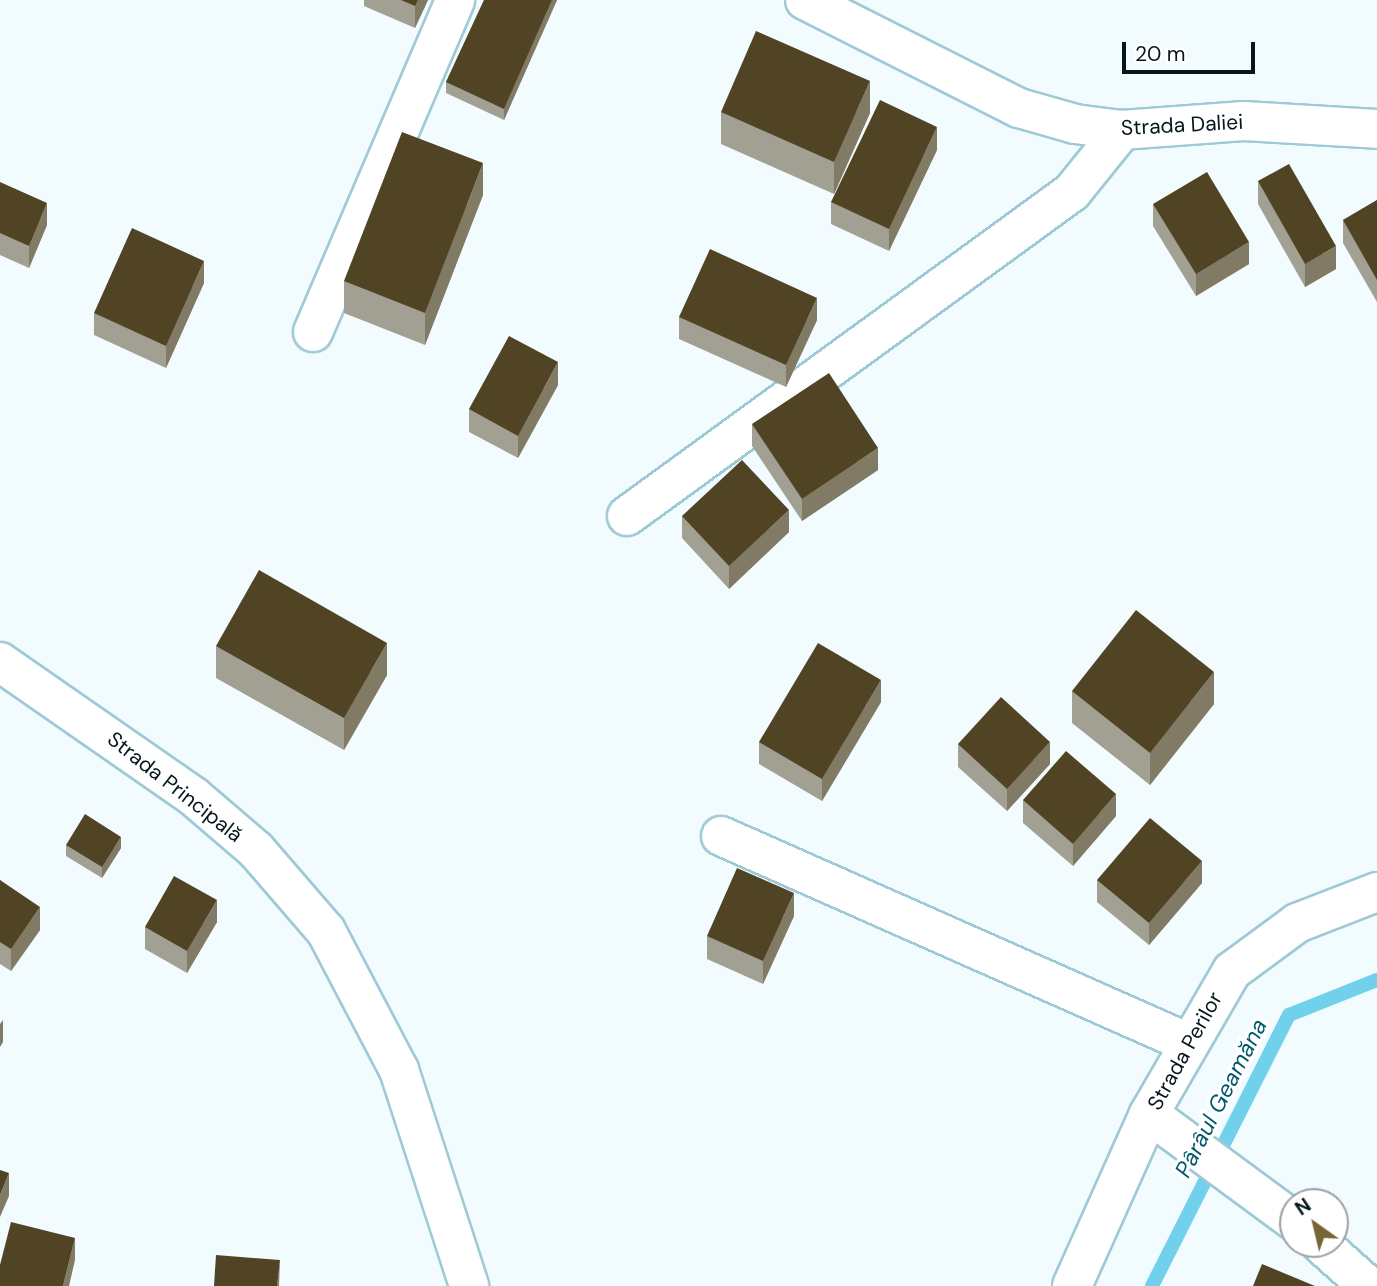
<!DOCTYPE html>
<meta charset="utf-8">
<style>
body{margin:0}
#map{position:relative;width:1377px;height:1286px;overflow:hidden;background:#f2fbfe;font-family:"DM Sans",sans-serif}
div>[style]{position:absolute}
.stream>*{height:14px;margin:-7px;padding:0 7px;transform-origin:7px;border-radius:7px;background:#71d1ed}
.roads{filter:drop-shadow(2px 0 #9ec9d6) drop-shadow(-2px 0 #9ec9d6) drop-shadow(0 2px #9ec9d6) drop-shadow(0 -2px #9ec9d6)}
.minor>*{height:38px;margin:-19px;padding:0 19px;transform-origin:19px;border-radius:19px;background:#fff}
.secondary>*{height:38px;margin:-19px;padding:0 19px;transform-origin:19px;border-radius:19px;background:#fff}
.wall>*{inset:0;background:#a1a092}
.shaded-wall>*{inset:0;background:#817b66}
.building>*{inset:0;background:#504425}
span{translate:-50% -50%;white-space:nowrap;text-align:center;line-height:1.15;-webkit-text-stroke:7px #fff;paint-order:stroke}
.street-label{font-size:21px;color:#06171c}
.water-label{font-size:23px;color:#02596c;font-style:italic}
.north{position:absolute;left:1279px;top:1188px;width:70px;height:70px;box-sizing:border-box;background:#fff;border:2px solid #9ba2a4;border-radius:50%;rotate:326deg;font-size:19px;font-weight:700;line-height:28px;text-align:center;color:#06171c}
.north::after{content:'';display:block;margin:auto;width:24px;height:32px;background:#776533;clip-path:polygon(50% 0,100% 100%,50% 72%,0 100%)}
.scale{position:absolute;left:1122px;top:42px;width:133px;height:32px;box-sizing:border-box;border:4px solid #06171c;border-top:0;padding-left:9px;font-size:21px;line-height:24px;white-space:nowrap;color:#06171c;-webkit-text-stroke:5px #fff;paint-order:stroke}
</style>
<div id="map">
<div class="stream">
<i style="left:1152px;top:1286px;width:304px;rotate:-63.2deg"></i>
<i style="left:1289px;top:1015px;width:95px;rotate:-21.7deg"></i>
</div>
<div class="roads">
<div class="minor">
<i style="left:805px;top:0;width:240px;rotate:26.8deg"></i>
<i style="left:1019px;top:108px;width:58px;rotate:15.9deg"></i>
<i style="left:1075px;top:124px;width:47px;rotate:7.3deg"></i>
<i style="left:1122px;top:130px;width:122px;rotate:-4.2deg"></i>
<i style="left:1244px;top:121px;width:133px;rotate:3.4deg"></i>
<i style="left:313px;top:332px;width:361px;rotate:-66.8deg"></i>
<i style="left:627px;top:516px;width:550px;rotate:-36.06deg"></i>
<i style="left:1072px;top:192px;width:80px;rotate:-51.1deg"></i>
<i style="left:721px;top:836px;width:509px;rotate:23.89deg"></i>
<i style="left:1149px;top:1114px;width:179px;rotate:36.4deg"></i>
<i style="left:1321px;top:1244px;width:63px;rotate:41.8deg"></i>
<i style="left:1072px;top:1286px;width:188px;rotate:-65.9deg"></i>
<i style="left:1149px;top:1114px;width:165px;rotate:-59.9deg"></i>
<i style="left:1232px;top:971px;width:81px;rotate:-36.4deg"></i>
<i style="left:1297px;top:923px;width:86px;rotate:-21.2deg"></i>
</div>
<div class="secondary">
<i style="left:0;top:662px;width:235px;rotate:34.8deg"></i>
<i style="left:193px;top:796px;width:83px;rotate:40.6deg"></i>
<i style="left:256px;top:850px;width:107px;rotate:49.2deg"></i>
<i style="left:326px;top:931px;width:157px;rotate:62.3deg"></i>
<i style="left:399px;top:1070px;width:227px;rotate:72deg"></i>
</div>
</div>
<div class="wall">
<i style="clip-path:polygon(364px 0,428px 0,415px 28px,364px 6px)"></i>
<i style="clip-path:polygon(484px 0,557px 0,504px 120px,446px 93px,446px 82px)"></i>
<i style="clip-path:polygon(721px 112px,870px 113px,834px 194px,721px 144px)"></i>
<i style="clip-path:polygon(937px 150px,889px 251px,831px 224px,831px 202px)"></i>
<i style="clip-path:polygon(1258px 181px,1336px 269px,1305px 287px,1258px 204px)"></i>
<i style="clip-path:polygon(0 182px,47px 225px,29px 268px,0 255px)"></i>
<i style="clip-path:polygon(483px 195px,425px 345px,344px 313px,344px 281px)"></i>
<i style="clip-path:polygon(1377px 200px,1377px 302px,1343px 243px,1343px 220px)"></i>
<i style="clip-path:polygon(1153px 204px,1249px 264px,1196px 296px,1153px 226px)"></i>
<i style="clip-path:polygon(204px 283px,166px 368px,94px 335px,94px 313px)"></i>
<i style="clip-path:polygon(679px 317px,817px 320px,786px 387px,679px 339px)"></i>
<i style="clip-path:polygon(558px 385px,518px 458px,469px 432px,469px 409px)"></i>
<i style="clip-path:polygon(752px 424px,878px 470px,802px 521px,752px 446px)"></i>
<i style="clip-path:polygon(682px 516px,789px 532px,729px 589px,682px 538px)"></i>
<i style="clip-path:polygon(216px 646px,387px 675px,344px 750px,216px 678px)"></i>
<i style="clip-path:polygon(1072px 691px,1214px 704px,1150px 785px,1072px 723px)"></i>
<i style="clip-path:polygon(881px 702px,822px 801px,759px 764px,759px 742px)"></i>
<i style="clip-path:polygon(958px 744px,1050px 764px,1007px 811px,958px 767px)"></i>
<i style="clip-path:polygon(1023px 800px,1116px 816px,1073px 866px,1023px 823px)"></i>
<i style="clip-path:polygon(66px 845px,121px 848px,102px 878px,66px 856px)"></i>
<i style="clip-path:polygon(0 880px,40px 930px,11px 971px,0 964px)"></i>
<i style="clip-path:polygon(1097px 880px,1202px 883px,1149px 945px,1097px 902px)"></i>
<i style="clip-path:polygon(794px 916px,763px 984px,707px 959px,707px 936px)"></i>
<i style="clip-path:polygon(217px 922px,187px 973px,145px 949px,145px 927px)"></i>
</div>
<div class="shaded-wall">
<i style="clip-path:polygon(418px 0,428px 0,415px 28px,415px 6px)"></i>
<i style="clip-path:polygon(552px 0,557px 0,504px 120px,504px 109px)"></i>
<i style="clip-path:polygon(870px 81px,870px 113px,834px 194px,834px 162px)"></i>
<i style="clip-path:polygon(937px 127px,937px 150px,889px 251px,889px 229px)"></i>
<i style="clip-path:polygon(483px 163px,483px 195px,425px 345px,425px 313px)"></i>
<i style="clip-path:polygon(47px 203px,47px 225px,29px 268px,29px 246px)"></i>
<i style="clip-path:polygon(1249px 242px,1249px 264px,1196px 296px,1196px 274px)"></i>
<i style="clip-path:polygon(1336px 246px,1336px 269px,1305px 287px,1305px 264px)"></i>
<i style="clip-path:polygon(204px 261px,204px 283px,166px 368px,166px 346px)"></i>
<i style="clip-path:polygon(817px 298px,817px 320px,786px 387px,786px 365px)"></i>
<i style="clip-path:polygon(558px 362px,558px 385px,518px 458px,518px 436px)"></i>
<i style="clip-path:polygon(878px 448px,878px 470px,802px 521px,802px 499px)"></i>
<i style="clip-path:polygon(789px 510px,789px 532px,729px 589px,729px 566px)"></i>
<i style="clip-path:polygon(387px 643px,387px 675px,344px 750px,344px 718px)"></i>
<i style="clip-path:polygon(1214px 672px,1214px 704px,1150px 785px,1150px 753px)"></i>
<i style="clip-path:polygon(881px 680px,881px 702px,822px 801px,822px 779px)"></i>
<i style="clip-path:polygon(1050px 742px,1050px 764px,1007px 811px,1007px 789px)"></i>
<i style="clip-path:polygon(1116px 794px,1116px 816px,1073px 866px,1073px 844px)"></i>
<i style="clip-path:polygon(121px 837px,121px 848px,102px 878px,102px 867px)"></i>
<i style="clip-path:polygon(1202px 861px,1202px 883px,1149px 945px,1149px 923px)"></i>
<i style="clip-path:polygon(794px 893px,794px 916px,763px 984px,763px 961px)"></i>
<i style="clip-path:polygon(217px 900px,217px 922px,187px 973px,187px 951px)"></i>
<i style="clip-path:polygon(40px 907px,40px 930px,11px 971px,11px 949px)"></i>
<i style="clip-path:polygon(3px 1020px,3px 1042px,0 1047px,0 1024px)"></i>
<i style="clip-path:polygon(9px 1173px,9px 1196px,0 1217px,0 1195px)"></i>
<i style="clip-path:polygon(75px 1238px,75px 1260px,69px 1286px,63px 1286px)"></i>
<i style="clip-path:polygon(280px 1260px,279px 1286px,277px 1286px)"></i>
</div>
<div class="building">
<i style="clip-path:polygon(401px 0,418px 0,415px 6px)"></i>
<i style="clip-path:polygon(484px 0,552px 0,504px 109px,446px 82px)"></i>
<i style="clip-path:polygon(756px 31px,870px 81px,834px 162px,721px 112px)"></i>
<i style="clip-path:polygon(880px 100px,937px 127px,889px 229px,831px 202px)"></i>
<i style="clip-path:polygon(402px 132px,483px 163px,425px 313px,344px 281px)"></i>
<i style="clip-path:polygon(1289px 164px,1336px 246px,1305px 264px,1258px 181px)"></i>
<i style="clip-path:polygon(1207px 172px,1249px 242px,1196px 274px,1153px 204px)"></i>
<i style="clip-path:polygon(0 182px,47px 203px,29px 246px,0 233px)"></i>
<i style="clip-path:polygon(1377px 200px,1377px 280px,1343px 220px)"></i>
<i style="clip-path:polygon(132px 228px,204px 261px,166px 346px,94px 313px)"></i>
<i style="clip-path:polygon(710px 249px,817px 298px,786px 365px,679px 317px)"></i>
<i style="clip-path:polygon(509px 336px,558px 362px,518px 436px,469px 409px)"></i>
<i style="clip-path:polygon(829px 373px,878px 448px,802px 499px,752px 424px)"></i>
<i style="clip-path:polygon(742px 460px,789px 510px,729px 566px,682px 516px)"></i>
<i style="clip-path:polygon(259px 570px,387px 643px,344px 718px,216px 646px)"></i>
<i style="clip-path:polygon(1136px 610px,1214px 672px,1150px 753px,1072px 691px)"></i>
<i style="clip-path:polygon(818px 643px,881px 680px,822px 779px,759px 742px)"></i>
<i style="clip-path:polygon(1001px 697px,1050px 742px,1007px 789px,958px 744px)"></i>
<i style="clip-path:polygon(1066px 751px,1116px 794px,1073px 844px,1023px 800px)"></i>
<i style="clip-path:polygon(85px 814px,121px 837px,102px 867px,66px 845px)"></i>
<i style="clip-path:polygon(1150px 818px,1202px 861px,1149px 923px,1097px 880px)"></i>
<i style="clip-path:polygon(737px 868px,794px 893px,763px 961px,707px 936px)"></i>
<i style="clip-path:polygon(174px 876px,217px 900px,187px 951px,145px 927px)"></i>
<i style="clip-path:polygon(0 880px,40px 907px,11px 949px,0 942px)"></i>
<i style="clip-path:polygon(0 1170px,9px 1173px,0 1195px)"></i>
<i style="clip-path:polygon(11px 1222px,75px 1238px,63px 1286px,0 1286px,0 1265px)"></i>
<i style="clip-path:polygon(216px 1255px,280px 1260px,277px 1286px,214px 1286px)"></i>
<i style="clip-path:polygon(1262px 1264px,1315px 1286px,1253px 1286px)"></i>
</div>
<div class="street-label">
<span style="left:1182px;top:125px;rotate:-3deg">Strada Daliei</span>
<span style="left:175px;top:787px;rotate:38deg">Strada Principală</span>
<span style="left:1185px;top:1051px;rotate:-61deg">Strada Perilor</span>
</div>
<div class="water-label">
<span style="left:1221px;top:1098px;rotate:-63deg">Pârâul Geamăna</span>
</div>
<div class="north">N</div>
<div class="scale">20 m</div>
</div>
